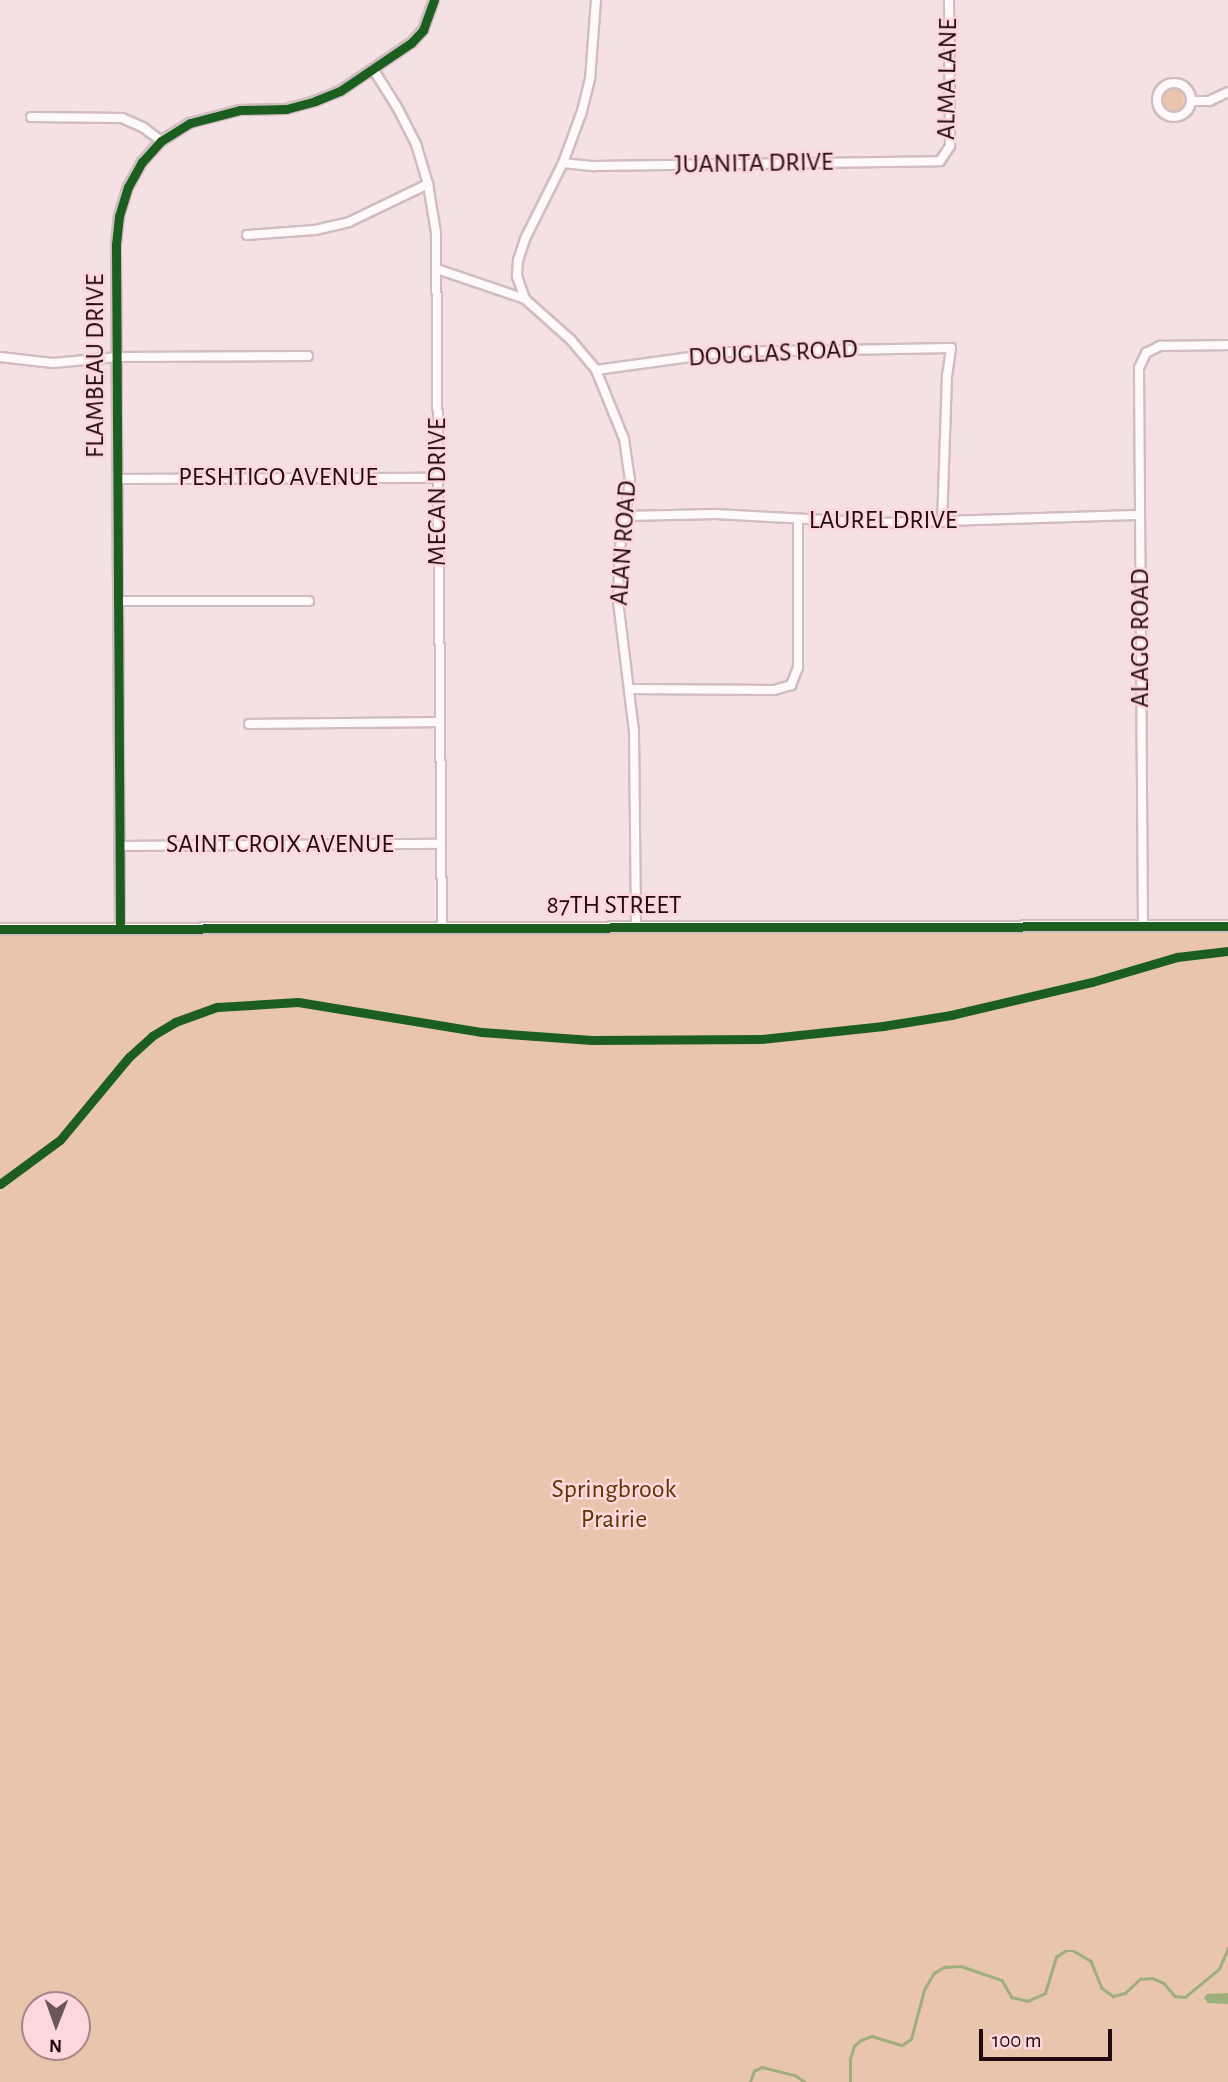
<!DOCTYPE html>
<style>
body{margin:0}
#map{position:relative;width:1228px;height:2082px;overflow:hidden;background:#f5e0e3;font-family:"Alegreya Sans",sans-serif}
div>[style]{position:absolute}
.green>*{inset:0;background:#e8c5ac}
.round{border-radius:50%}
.water>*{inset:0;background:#9faf7c}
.stream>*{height:2.5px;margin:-1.25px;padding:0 1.25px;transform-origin:1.25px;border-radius:1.25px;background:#9faf7c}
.roads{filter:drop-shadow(2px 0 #d1bcbf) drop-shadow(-2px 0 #d1bcbf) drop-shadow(0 2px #d1bcbf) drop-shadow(0 -2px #d1bcbf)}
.street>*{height:8px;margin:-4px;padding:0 4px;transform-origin:4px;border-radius:4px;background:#fefafb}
.street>.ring{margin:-4px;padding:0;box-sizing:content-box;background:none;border:8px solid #fefafb;border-radius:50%}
.secondary>*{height:10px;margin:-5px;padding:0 5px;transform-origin:5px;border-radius:5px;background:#fefafb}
.cycleway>*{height:9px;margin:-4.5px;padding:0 4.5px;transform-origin:4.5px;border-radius:4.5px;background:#1b5e20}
span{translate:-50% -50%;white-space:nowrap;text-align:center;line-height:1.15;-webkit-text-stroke:5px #fed7dd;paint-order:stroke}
.street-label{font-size:26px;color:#200b0f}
.park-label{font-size:26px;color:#5c3600}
.north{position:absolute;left:21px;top:1991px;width:70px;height:70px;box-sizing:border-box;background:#fed7dd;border:2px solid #a5858b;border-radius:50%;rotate:181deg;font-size:19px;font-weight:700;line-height:28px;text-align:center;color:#200b0f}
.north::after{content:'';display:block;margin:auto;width:24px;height:32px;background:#6b5659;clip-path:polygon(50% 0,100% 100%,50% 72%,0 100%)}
.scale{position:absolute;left:979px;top:2029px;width:133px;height:32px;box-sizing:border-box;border:4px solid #200b0f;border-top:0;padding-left:9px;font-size:21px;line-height:24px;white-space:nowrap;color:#200b0f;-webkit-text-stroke:5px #fed7dd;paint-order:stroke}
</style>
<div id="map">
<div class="green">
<i class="round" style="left:1162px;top:89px;width:22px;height:22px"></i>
<i style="clip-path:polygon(evenodd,0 931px,1228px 931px,1228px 2082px,0 2082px,0 931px,35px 2005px,77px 2005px,77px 2047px,35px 2047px,35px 2005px)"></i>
</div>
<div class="water">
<i style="clip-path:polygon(1228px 1993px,1228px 2004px,1208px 2003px,1204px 1998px,1207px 1994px)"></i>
</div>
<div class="stream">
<i style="left:750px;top:2082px;width:12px;rotate:-70deg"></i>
<i style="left:754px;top:2071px;width:9px;rotate:-27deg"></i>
<i style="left:762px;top:2067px;width:34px;rotate:14deg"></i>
<i style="left:795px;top:2075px;width:12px;rotate:35deg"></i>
<i style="left:850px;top:2082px;width:23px;rotate:-90deg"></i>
<i style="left:850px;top:2059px;width:14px;rotate:-73deg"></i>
<i style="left:854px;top:2046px;width:9px;rotate:-41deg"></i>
<i style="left:861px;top:2040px;width:12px;rotate:-20deg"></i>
<i style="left:872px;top:2036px;width:31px;rotate:17deg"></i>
<i style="left:902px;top:2045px;width:11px;rotate:-34deg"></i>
<i style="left:911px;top:2039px;width:51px;rotate:-75.1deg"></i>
<i style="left:924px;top:1990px;width:20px;rotate:-60deg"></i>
<i style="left:934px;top:1973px;width:12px;rotate:-31deg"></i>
<i style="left:944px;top:1967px;width:17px;rotate:-3deg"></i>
<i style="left:961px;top:1966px;width:43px;rotate:18.9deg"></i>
<i style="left:1002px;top:1980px;width:20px;rotate:60deg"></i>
<i style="left:1012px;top:1997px;width:16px;rotate:14deg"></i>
<i style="left:1028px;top:2001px;width:19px;rotate:-25deg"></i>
<i style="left:1045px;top:1993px;width:38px;rotate:-73deg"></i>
<i style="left:1056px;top:1957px;width:11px;rotate:-34deg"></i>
<i style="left:1065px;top:1951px;width:9px"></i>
<i style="left:1074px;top:1951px;width:20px;rotate:30deg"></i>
<i style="left:1091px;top:1961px;width:29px;rotate:68deg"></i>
<i style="left:1102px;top:1988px;width:14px;rotate:36deg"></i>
<i style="left:1113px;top:1996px;width:12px;rotate:-14deg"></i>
<i style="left:1125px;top:1993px;width:21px;rotate:-43deg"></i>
<i style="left:1140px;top:1979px;width:12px;rotate:-5deg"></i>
<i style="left:1152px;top:1978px;width:13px;rotate:23deg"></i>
<i style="left:1164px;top:1983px;width:17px;rotate:50deg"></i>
<i style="left:1175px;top:1996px;width:10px;rotate:6deg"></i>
<i style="left:1185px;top:1997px;width:44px;rotate:-39.5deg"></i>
<i style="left:1219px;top:1969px;width:23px;rotate:-67deg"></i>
</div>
<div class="roads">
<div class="street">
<i style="left:596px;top:0;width:79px;rotate:94.3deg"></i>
<i style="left:590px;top:79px;width:36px;rotate:104deg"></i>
<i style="left:581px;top:114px;width:52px;rotate:110.2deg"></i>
<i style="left:563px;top:163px;width:85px;rotate:116.6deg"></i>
<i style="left:525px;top:239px;width:22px;rotate:108deg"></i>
<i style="left:518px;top:260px;width:16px;rotate:94deg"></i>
<i style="left:517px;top:276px;width:24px;rotate:71deg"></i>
<i style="left:525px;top:299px;width:62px;rotate:41.7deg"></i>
<i style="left:571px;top:340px;width:39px;rotate:50deg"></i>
<i style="left:596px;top:370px;width:74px;rotate:67.9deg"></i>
<i style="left:624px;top:439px;width:41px;rotate:81.7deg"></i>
<i style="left:630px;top:480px;width:69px;rotate:98.4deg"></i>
<i style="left:620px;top:548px;width:53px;rotate:92.2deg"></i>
<i style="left:618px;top:601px;width:132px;rotate:83deg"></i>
<i style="left:634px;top:732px;width:195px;rotate:89.4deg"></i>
<i style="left:373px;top:69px;width:45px;rotate:57.7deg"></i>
<i style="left:397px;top:107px;width:42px;rotate:62.8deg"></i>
<i style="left:416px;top:144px;width:42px;rotate:73.3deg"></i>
<i style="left:428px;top:184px;width:50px;rotate:80.7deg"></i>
<i style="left:436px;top:233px;width:695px;rotate:89.51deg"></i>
<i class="ring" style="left:1157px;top:83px;width:26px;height:26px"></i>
<i style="left:1191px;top:101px;width:18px"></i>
<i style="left:1209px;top:101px;width:21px;rotate:-25deg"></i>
<i style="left:31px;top:117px;width:91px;rotate:0.6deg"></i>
<i style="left:122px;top:118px;width:24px;rotate:24deg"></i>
<i style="left:144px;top:128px;width:21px;rotate:37deg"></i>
<i style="left:563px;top:163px;width:31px;rotate:6deg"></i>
<i style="left:594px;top:166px;width:346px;rotate:-0.8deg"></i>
<i style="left:940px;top:161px;width:18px;rotate:-56deg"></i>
<i style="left:950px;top:146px;width:146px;rotate:-90.4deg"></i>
<i style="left:247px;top:235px;width:68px;rotate:-4.2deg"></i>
<i style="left:315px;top:230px;width:35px;rotate:-13deg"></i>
<i style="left:349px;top:222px;width:88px;rotate:-25.7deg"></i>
<i style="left:437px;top:269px;width:93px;rotate:18.8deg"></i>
<i style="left:0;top:357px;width:53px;rotate:6.5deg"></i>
<i style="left:53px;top:363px;width:65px;rotate:-5.3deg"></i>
<i style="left:118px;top:357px;width:190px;rotate:-0.3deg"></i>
<i style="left:596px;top:370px;width:132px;rotate:-7.8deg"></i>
<i style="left:727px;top:352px;width:224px;rotate:-1deg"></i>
<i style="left:951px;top:348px;width:27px;rotate:98deg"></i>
<i style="left:947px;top:375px;width:147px;rotate:91.9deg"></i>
<i style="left:118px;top:479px;width:319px;rotate:-0.2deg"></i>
<i style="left:627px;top:516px;width:88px;rotate:-1.3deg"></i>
<i style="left:715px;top:514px;width:167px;rotate:3.1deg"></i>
<i style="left:882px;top:523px;width:258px;rotate:-1.8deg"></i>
<i style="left:120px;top:601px;width:189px"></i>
<i style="left:630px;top:689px;width:144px;rotate:0.4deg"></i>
<i style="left:774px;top:690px;width:18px;rotate:-16deg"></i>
<i style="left:791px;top:685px;width:18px;rotate:-68deg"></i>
<i style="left:798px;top:668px;width:147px;rotate:-90deg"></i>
<i style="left:249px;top:724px;width:191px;rotate:-0.6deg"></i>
<i style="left:120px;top:846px;width:321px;rotate:-0.4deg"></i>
<i style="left:1143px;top:926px;width:558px;rotate:-90.41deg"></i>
<i style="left:1139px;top:368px;width:17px;rotate:-65deg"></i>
<i style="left:1146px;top:353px;width:16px;rotate:-27deg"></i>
<i style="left:1160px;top:346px;width:68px;rotate:-0.8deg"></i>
<i style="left:120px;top:928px;width:684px;rotate:-90.34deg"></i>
<i style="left:116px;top:244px;width:28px;rotate:-84deg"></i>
<i style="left:119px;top:216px;width:30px;rotate:-73deg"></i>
<i style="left:128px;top:187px;width:29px;rotate:-61deg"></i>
<i style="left:142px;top:162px;width:28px;rotate:-48deg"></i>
<i style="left:161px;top:141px;width:34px;rotate:-32deg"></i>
<i style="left:190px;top:123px;width:52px;rotate:-14.6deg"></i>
<i style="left:240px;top:110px;width:46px;rotate:-1.2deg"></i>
<i style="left:286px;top:109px;width:30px;rotate:-15deg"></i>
<i style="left:315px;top:101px;width:27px;rotate:-22deg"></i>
<i style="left:340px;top:91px;width:86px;rotate:-34.1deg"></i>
<i style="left:411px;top:43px;width:18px;rotate:-47deg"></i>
<i style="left:423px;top:30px;width:32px;rotate:-70deg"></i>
</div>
<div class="secondary">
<i style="left:0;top:929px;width:1228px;rotate:-0.14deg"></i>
</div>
</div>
<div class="cycleway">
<i style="left:120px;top:928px;width:684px;rotate:-90.34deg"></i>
<i style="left:116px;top:244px;width:28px;rotate:-84deg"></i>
<i style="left:119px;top:216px;width:30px;rotate:-73deg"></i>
<i style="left:128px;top:187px;width:29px;rotate:-61deg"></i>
<i style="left:142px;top:162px;width:28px;rotate:-48deg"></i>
<i style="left:161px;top:141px;width:34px;rotate:-32deg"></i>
<i style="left:190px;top:123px;width:52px;rotate:-14.6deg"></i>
<i style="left:240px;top:110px;width:46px;rotate:-1.2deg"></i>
<i style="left:286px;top:109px;width:30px;rotate:-15deg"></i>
<i style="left:315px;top:101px;width:27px;rotate:-22deg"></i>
<i style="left:340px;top:91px;width:86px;rotate:-34.1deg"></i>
<i style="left:411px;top:43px;width:18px;rotate:-47deg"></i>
<i style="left:423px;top:30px;width:32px;rotate:-70deg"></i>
<i style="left:0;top:929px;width:1228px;rotate:-0.14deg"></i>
<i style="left:0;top:1184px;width:74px;rotate:-36.3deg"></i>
<i style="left:60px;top:1140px;width:108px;rotate:-50.3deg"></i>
<i style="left:129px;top:1057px;width:31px;rotate:-42deg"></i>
<i style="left:152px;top:1036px;width:27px;rotate:-31deg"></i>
<i style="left:175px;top:1022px;width:45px;rotate:-19.7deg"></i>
<i style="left:217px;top:1007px;width:81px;rotate:-3.5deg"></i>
<i style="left:298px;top:1002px;width:185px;rotate:9.3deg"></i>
<i style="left:481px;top:1032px;width:111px;rotate:4.1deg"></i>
<i style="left:592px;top:1040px;width:169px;rotate:-0.3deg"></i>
<i style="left:761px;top:1039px;width:123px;rotate:-6.1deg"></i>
<i style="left:883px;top:1026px;width:69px;rotate:-9.2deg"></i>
<i style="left:951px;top:1015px;width:145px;rotate:-13.2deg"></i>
<i style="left:1092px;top:982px;width:89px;rotate:-16.4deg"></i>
<i style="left:1177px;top:957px;width:51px;rotate:-6.7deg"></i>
</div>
<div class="street-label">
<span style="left:948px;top:79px;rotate:-89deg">ALMA LANE</span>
<span style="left:754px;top:164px;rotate:-1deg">JUANITA DRIVE</span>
<span style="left:773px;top:354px;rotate:-3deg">DOUGLAS ROAD</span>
<span style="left:96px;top:366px;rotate:-90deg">FLAMBEAU DRIVE</span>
<span style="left:278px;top:478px">PESHTIGO AVENUE</span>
<span style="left:438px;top:492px;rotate:-90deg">MECAN DRIVE</span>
<span style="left:883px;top:521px">LAUREL DRIVE</span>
<span style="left:624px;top:543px;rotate:-86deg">ALAN ROAD</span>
<span style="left:1141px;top:638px;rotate:-90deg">ALAGO ROAD</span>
<span style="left:280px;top:845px">SAINT CROIX AVENUE</span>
<span style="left:614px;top:906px">87TH STREET</span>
</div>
<div class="park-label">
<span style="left:614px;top:1505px">Springbrook<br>Prairie</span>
</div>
<div class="north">N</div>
<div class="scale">100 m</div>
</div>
